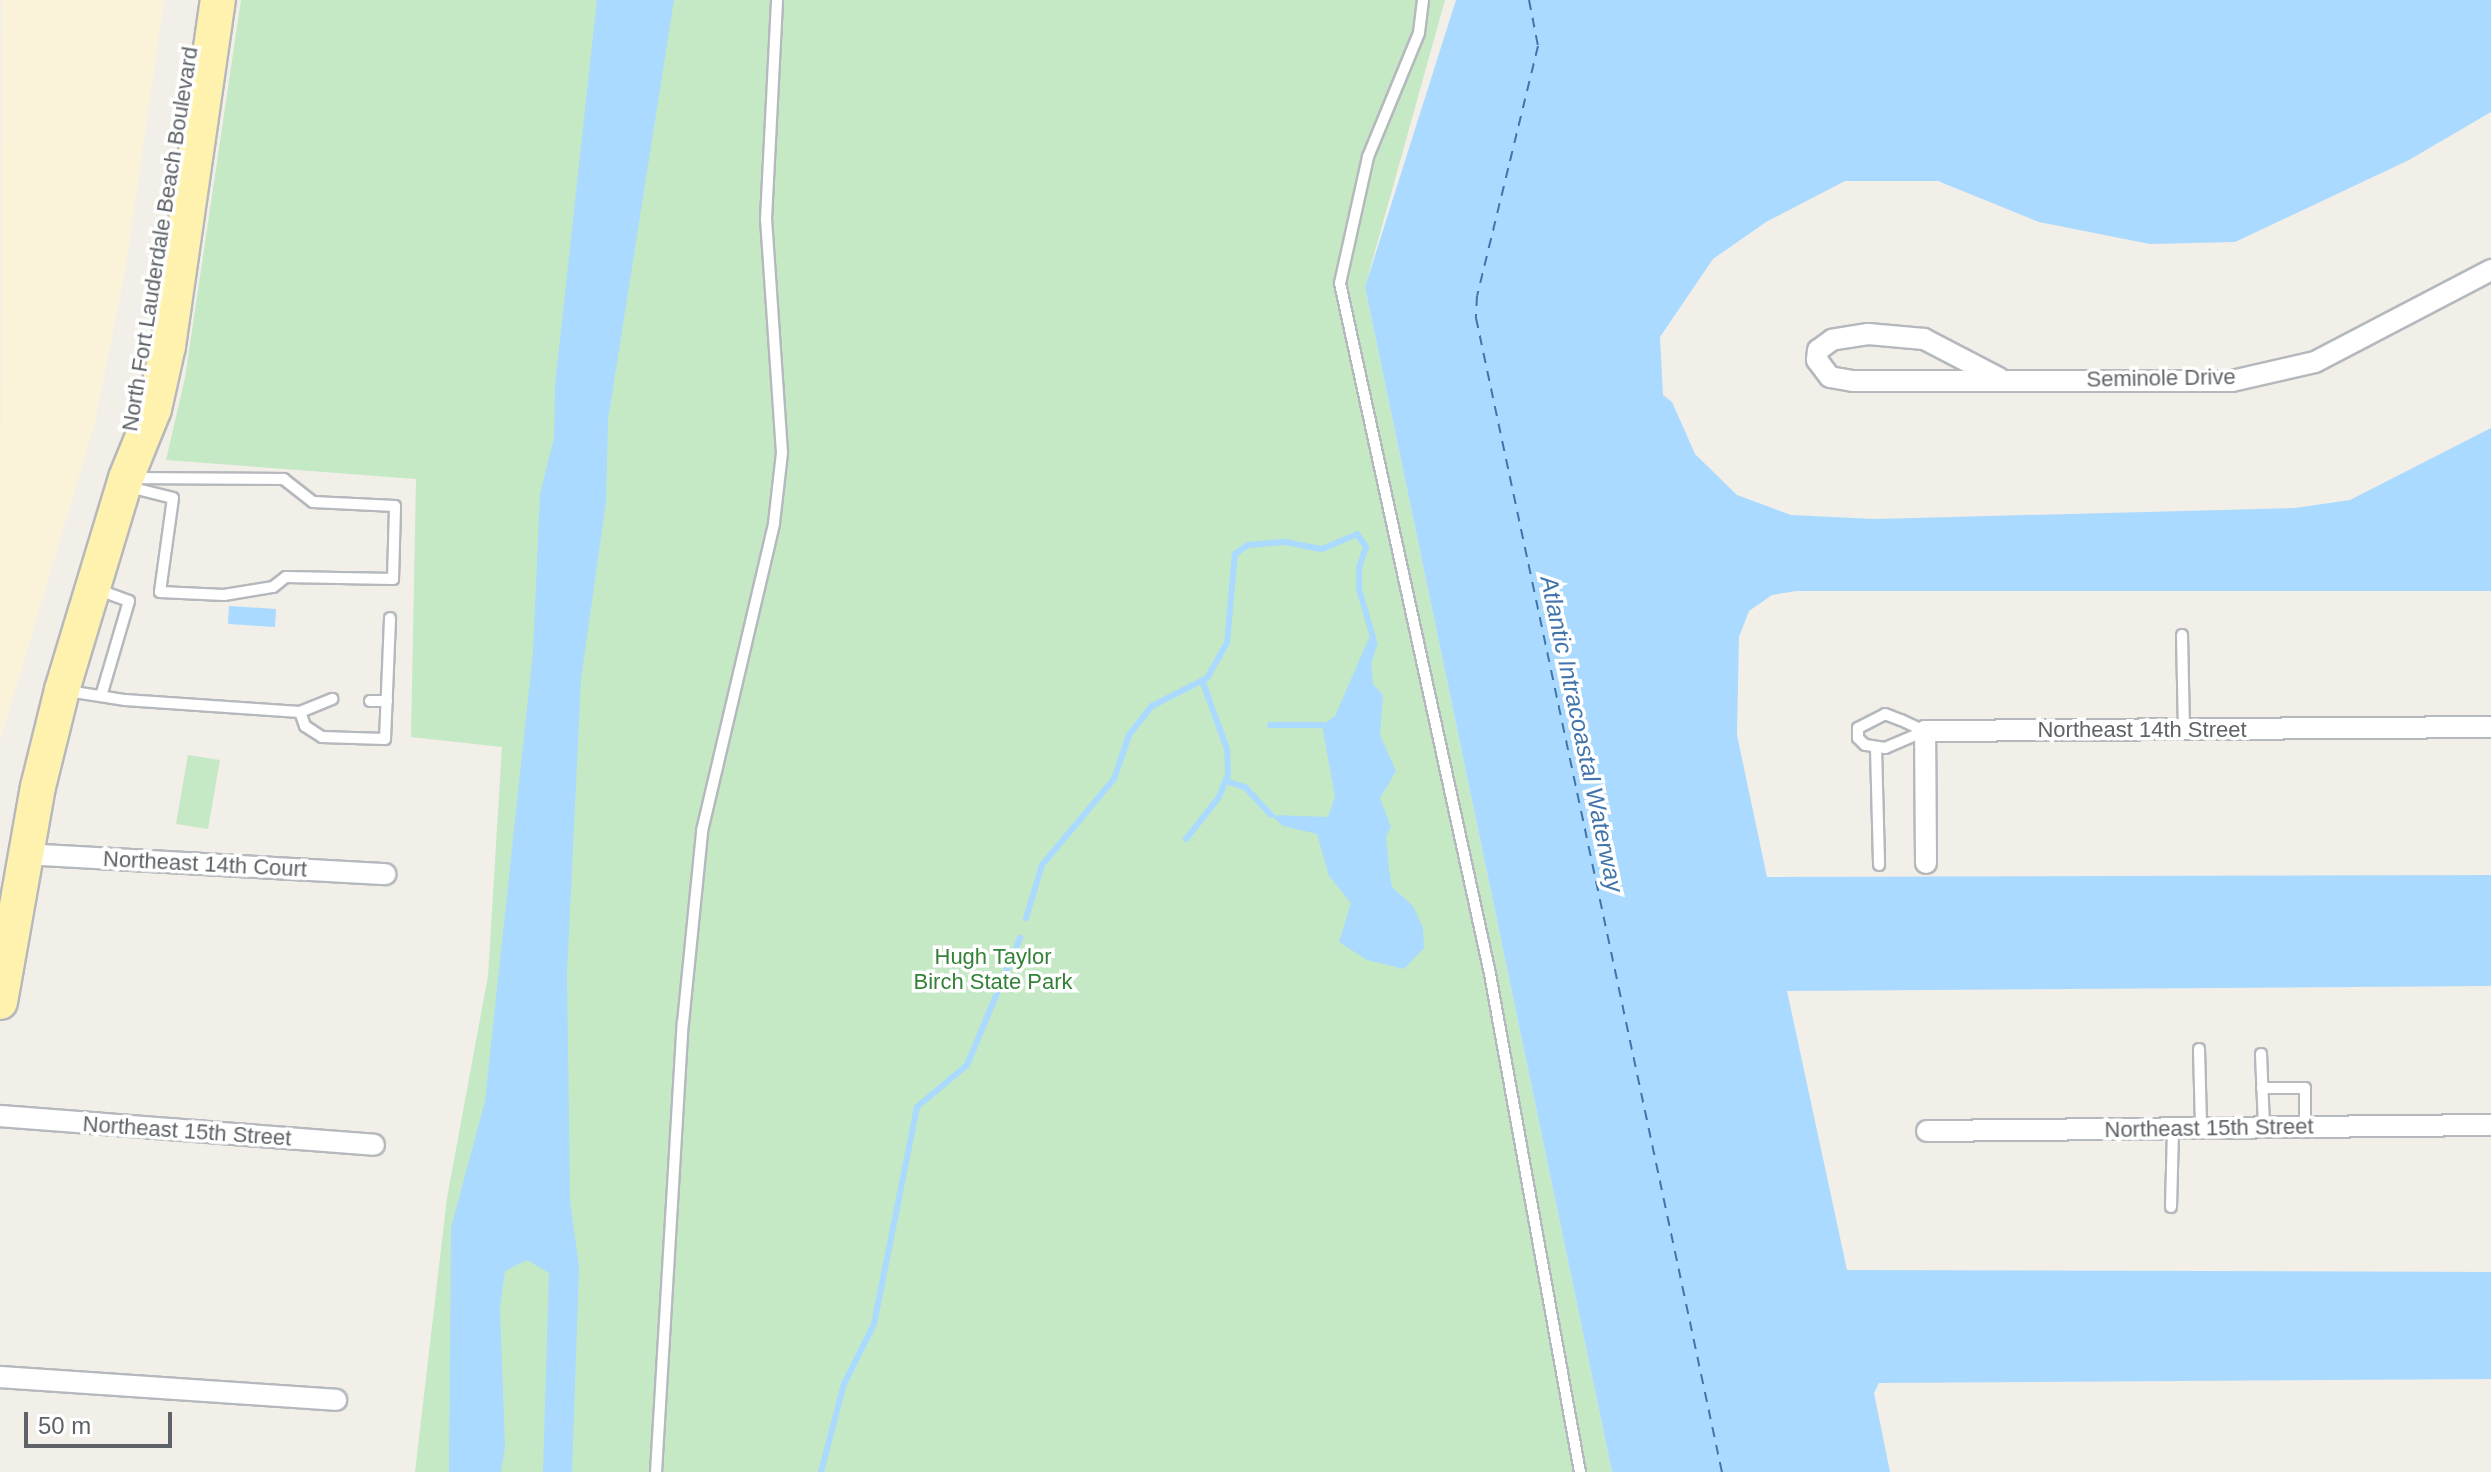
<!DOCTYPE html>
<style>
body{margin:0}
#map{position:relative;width:2491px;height:1472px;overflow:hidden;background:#f1efe8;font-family:Arial,sans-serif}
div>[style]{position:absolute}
.green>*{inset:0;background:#c5e8c5}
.sand>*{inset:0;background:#fbf3d9}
.water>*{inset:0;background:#aadaff}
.stream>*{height:6px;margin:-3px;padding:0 3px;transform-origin:3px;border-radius:3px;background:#aadaff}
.ferry>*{height:2px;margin-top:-1px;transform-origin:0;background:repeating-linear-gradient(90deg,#4174aa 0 10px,transparent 0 18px)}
.roads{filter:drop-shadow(2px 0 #b5b8bc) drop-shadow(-2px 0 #b5b8bc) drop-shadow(0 2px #b5b8bc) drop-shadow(0 -2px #b5b8bc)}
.service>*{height:10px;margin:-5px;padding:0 5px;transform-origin:5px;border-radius:5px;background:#fff}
.minor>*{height:20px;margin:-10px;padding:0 10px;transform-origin:10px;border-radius:10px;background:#fff}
.primary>*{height:34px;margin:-17px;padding:0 17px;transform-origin:17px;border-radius:17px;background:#fff2af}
span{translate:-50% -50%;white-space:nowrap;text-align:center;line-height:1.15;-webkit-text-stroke:7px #fff;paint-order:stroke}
.street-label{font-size:22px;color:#5f6368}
.park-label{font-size:22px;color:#348238}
.water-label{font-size:24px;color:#4174aa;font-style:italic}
.scale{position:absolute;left:24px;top:1412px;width:148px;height:36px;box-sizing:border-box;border:4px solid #5f6368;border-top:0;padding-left:10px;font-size:24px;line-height:28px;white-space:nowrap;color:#5f6368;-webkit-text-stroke:6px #fff;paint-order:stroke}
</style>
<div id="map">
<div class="green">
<i style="clip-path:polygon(241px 0,1445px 0,1365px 287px,1612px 1472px,415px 1472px,447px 1198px,488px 976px,502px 747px,411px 737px,416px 479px,166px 460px,185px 378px)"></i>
<i style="clip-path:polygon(188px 755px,220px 760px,208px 829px,176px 824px)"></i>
</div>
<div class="sand">
<i style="clip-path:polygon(2px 0,164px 0,126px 266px,94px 426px,0 741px)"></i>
</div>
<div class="water">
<i style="clip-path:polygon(597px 0,674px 0,608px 420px,606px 502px,581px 679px,567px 973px,570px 1201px,579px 1267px,572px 1472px,543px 1472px,549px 1273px,527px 1260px,505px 1271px,500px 1307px,505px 1447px,501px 1472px,449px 1472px,451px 1228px,485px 1101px,533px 652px,540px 494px,554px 438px,555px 385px)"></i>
<i style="clip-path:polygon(1456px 0,2491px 0,2491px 112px,2409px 160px,2235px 242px,2150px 244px,2039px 222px,1938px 181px,1845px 181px,1766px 222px,1713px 259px,1660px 337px,1663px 395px,1672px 402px,1695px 454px,1737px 495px,1791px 515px,1875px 519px,2295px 508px,2350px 500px,2491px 428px,2491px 591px,1796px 591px,1772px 595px,1749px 611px,1739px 637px,1737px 735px,1767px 877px,2491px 875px,2491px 986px,1787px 991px,1847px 1270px,2491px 1272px,2491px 1379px,1879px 1383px,1874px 1393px,1890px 1472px,1612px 1472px,1365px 287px)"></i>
<i style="clip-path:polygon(229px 606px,276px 609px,275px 627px,228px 624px)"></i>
<i style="clip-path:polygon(1369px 638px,1378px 643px,1371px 664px,1373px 684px,1383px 695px,1380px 735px,1396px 771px,1380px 798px,1391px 827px,1386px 836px,1389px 870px,1392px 887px,1413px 906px,1423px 928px,1424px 948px,1404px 969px,1367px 960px,1339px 942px,1351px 903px,1329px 876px,1317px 834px,1283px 826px,1271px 815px,1328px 817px,1335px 797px,1322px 725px,1335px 716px)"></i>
</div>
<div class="stream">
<i style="left:1270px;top:725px;width:52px"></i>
<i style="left:1226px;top:781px;width:20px;rotate:18deg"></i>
<i style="left:1245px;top:787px;width:38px;rotate:47deg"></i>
<i style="left:1186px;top:839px;width:53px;rotate:-51.8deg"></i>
<i style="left:1219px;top:797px;width:24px;rotate:-68deg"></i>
<i style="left:1228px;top:775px;width:26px;rotate:-92deg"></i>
<i style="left:1227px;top:749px;width:73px;rotate:-109.9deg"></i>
<i style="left:1026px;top:918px;width:55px;rotate:-73.2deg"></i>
<i style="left:1042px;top:865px;width:112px;rotate:-50.1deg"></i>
<i style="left:1114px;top:779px;width:46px;rotate:-71.2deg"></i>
<i style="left:1129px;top:735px;width:37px;rotate:-52deg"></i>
<i style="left:1152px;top:706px;width:62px;rotate:-27deg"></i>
<i style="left:1207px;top:678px;width:40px;rotate:-60.3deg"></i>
<i style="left:1227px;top:643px;width:89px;rotate:-84.9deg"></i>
<i style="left:1235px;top:554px;width:16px;rotate:-35deg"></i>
<i style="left:1248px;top:545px;width:37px;rotate:-5deg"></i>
<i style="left:1285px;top:542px;width:38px;rotate:11deg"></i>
<i style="left:1322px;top:549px;width:38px;rotate:-23deg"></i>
<i style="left:1357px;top:534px;width:16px;rotate:55deg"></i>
<i style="left:1366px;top:547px;width:21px;rotate:109deg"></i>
<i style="left:1359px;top:567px;width:22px;rotate:90deg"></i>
<i style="left:1359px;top:589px;width:54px;rotate:73.9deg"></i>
<i style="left:821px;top:1472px;width:91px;rotate:-75.4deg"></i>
<i style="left:844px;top:1384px;width:67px;rotate:-63.4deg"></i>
<i style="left:874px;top:1324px;width:221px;rotate:-78.8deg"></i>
<i style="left:917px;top:1107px;width:65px;rotate:-40deg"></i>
<i style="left:967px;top:1065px;width:138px;rotate:-67.3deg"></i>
</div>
<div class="ferry">
<i style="left:1529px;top:0;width:47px;rotate:78.9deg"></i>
<i style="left:1538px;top:46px;width:257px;rotate:103.7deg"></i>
<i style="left:1477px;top:296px;width:22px;rotate:93deg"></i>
<i style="left:1476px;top:318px;width:1180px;rotate:77.97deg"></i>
</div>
<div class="roads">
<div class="service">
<i style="left:1423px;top:0;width:33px;rotate:97deg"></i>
<i style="left:1419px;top:33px;width:134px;rotate:112.4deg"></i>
<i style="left:1368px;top:157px;width:129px;rotate:102.5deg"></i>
<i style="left:1340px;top:283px;width:707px;rotate:77.75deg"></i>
<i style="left:1490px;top:974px;width:506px;rotate:79.76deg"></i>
<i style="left:129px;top:487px;width:45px;rotate:14deg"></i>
<i style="left:173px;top:498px;width:95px;rotate:97.9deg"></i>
<i style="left:160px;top:592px;width:64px;rotate:2.7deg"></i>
<i style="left:224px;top:595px;width:50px;rotate:-9.3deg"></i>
<i style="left:273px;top:587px;width:16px;rotate:-38deg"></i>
<i style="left:286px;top:577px;width:107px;rotate:1.1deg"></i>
<i style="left:393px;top:579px;width:73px;rotate:-88.4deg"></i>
<i style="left:395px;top:506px;width:82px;rotate:-177.2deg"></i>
<i style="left:313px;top:502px;width:37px;rotate:-142deg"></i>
<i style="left:284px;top:479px;width:153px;rotate:-179.6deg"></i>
<i style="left:96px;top:589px;width:35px;rotate:20deg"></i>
<i style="left:129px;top:601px;width:99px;rotate:106.4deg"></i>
<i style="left:2182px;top:635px;width:94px;rotate:88.8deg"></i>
<i style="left:68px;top:691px;width:58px;rotate:9deg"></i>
<i style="left:125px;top:700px;width:175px;rotate:3.9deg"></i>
<i style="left:300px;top:712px;width:35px;rotate:-22deg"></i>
<i style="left:370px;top:701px;width:17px"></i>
<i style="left:300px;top:712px;width:15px;rotate:70deg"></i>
<i style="left:305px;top:726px;width:20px;rotate:33deg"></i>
<i style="left:322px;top:737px;width:63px;rotate:1.8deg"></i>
<i style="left:385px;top:739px;width:121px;rotate:-87.6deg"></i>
<i style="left:1885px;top:714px;width:17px;rotate:21deg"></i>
<i style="left:1901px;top:720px;width:26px;rotate:25deg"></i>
<i style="left:1925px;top:731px;width:43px;rotate:157deg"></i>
<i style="left:1885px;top:748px;width:20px;rotate:-171deg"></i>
<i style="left:1865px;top:745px;width:10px;rotate:-135deg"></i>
<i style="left:1858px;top:738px;width:10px;rotate:-90deg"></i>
<i style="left:1858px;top:728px;width:30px;rotate:-27deg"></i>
<i style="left:1876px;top:748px;width:117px;rotate:88.5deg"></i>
<i style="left:2199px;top:1049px;width:79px;rotate:88.5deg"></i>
<i style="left:2261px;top:1054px;width:73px;rotate:87.6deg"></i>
<i style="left:2262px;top:1088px;width:43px"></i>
<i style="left:2305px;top:1088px;width:39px;rotate:90deg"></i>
<i style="left:2171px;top:1207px;width:79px;rotate:-88.5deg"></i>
<i style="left:656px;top:1472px;width:450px;rotate:-86.6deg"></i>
<i style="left:683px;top:1023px;width:193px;rotate:-84.3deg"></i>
<i style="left:702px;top:831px;width:316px;rotate:-76.8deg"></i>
<i style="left:774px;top:523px;width:70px;rotate:-83.5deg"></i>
<i style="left:782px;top:453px;width:235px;rotate:-93.9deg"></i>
<i style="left:766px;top:219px;width:219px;rotate:-87.1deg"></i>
</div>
<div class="minor">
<i style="left:1999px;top:378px;width:85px;rotate:-152.5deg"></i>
<i style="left:1924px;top:339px;width:56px;rotate:-174.9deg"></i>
<i style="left:1868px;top:334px;width:36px;rotate:171deg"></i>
<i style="left:1832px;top:340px;width:17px;rotate:144deg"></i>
<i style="left:1818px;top:350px;width:10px;rotate:96deg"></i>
<i style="left:1817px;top:360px;width:21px;rotate:53deg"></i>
<i style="left:1830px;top:377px;width:23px;rotate:10deg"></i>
<i style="left:1853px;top:381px;width:379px"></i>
<i style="left:2232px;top:381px;width:85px;rotate:-12.9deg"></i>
<i style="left:2315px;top:362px;width:199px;rotate:-27.6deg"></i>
<i style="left:25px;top:854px;width:361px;rotate:3.2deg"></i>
<i style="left:1926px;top:863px;width:132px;rotate:-90.4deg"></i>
<i style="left:1925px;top:731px;width:566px;rotate:-0.4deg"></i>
<i style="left:0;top:1116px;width:375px;rotate:4.4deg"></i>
<i style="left:1927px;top:1131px;width:564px;rotate:-0.61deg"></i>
<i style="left:0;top:1377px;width:337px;rotate:3.9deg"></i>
</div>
<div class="primary">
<i style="left:0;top:1002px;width:218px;rotate:-80deg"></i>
<i style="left:38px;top:787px;width:100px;rotate:-76.1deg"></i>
<i style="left:62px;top:690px;width:221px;rotate:-73.2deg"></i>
<i style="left:126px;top:478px;width:74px;rotate:-67.9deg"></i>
<i style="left:154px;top:409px;width:65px;rotate:-77.5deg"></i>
<i style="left:168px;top:346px;width:350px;rotate:-81.8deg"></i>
</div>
</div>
<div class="street-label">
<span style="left:160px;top:239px;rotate:-81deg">North Fort Lauderdale Beach Boulevard</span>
<span style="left:2161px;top:378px;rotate:-1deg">Seminole Drive</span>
<span style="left:2142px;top:730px">Northeast 14th Street</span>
<span style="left:205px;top:864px;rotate:3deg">Northeast 14th Court</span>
<span style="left:2209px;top:1128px;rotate:-1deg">Northeast 15th Street</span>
<span style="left:187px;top:1131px;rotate:4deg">Northeast 15th Street</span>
</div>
<div class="park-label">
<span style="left:993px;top:969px">Hugh Taylor<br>Birch State Park</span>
</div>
<div class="water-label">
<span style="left:1582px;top:734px;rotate:78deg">Atlantic Intracoastal Waterway</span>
</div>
<div class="scale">50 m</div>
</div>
